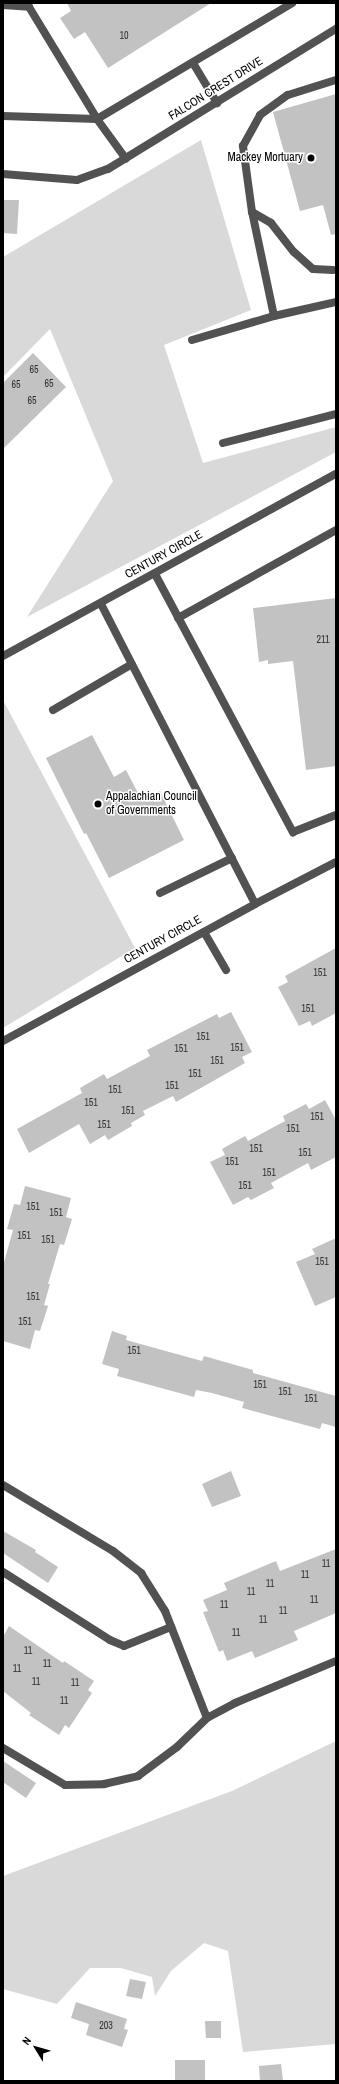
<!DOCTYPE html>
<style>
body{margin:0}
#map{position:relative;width:339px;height:2084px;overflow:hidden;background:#fff;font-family:"Archivo Narrow",sans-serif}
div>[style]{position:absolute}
.green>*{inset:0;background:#d9d9d9}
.building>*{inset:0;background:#c2c2c2}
.lane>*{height:8px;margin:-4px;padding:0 4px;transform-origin:4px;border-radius:4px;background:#525252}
.street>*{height:8px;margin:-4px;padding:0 4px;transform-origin:4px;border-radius:4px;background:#525252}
.dots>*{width:11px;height:11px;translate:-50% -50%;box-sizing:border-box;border:2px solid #fff;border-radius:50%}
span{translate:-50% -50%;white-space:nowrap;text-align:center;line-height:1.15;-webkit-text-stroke:3px #fff;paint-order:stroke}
.number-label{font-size:10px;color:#303030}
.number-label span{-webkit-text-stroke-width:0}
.street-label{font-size:12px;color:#000}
.poi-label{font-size:12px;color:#000}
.right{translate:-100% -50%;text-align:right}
.left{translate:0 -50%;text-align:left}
.frame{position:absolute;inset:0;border:4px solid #000;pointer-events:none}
.north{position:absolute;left:16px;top:2028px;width:40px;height:40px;-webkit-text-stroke:3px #fff;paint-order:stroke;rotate:307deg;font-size:11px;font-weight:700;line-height:16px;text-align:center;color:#000}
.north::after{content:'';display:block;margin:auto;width:14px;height:18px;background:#000;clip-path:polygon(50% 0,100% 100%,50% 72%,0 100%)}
</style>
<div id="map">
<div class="green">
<i style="clip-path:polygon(201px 140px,251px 310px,164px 345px,203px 463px,336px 427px,336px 452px,27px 617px,113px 481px,50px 329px,3px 377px,3px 257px)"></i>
<i style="clip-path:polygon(3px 700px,135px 948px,3px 1028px)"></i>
<i style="clip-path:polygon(336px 1741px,336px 2044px,243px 2052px,228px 1951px,204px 1943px,171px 1971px,155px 1996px,152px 1977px,121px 1968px,90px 1968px,57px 2004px,3px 1989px,3px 1876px,232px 1791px)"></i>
</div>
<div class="building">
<i style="clip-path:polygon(67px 3px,211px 3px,108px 68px,85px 32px,74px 39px,60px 18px,71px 11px)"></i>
<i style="clip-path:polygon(336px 94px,336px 234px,331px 235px,323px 205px,300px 211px,273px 112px)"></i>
<i style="clip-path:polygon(3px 200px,19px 200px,17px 234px,3px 233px)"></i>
<i style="clip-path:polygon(33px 353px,66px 387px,3px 449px,3px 383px)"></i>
<i style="clip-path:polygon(336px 598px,336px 766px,306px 770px,293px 661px,268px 664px,268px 660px,259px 662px,253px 608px)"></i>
<i style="clip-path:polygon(92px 735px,114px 777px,126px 770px,142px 801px,160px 791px,184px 840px,109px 878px,86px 833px,84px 834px,46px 758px)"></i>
<i style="clip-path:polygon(336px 948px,336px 1013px,312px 1026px,310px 1021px,299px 1026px,278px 987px,288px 982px,285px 976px)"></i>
<i style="clip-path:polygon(231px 1012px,252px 1052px,242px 1057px,245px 1063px,176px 1102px,173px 1096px,143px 1111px,145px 1115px,131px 1123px,132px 1126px,108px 1140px,105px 1135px,90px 1144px,79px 1124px,29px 1153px,17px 1129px,82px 1093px,80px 1088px,104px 1074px,107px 1079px,150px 1056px,147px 1050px,217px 1014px,219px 1018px)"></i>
<i style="clip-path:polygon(325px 1100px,336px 1120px,336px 1157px,311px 1170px,308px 1163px,271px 1183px,274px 1188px,251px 1200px,248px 1197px,233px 1205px,210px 1162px,225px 1155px,222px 1149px,245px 1136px,248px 1141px,285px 1121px,283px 1116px,306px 1104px,309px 1109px)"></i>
<i style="clip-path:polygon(25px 1186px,71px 1198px,66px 1217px,72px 1219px,64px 1245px,60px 1244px,48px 1284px,50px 1284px,44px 1305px,48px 1306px,40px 1331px,35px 1330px,30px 1349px,3px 1341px,3px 1266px,13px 1230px,7px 1229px,14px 1204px,20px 1205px)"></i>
<i style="clip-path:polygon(336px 1238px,336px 1297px,315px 1306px,296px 1262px,315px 1254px,312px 1249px)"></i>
<i style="clip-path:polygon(112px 1331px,127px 1336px,126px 1340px,202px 1361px,204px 1356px,253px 1370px,253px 1373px,336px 1396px,336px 1427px,322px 1423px,320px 1429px,242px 1408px,244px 1402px,212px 1393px,196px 1390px,194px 1397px,117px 1376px,119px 1369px,102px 1364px)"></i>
<i style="clip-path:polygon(231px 1471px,241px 1496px,212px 1507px,202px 1484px)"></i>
<i style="clip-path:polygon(3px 1531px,36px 1550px,35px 1552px,58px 1567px,48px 1583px,3px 1553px)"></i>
<i style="clip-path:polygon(336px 1549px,336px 1613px,294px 1631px,298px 1640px,255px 1658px,252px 1651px,227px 1661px,223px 1650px,219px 1652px,203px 1612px,208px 1611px,203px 1600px,227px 1590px,224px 1583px,276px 1561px,280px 1571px)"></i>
<i style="clip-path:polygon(9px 1626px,63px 1663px,64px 1661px,94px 1681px,88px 1690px,92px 1693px,69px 1728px,65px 1725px,59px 1735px,29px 1715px,31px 1713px,3px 1691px,3px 1637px)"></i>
<i style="clip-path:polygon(3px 1761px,36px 1783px,26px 1798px,3px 1782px)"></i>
<i style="clip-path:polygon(130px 1979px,146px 1982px,142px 1999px,126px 1996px)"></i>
<i style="clip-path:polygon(76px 2002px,127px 2019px,124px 2029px,128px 2030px,122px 2047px,86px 2035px,89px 2024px,71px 2018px)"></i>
<i style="clip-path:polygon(205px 2021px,221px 2021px,221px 2038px,206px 2038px)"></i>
<i style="clip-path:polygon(175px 2060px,205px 2060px,205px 2081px,175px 2081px)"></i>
<i style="clip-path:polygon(281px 2064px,283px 2081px,260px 2081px,259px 2066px)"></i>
</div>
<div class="lane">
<i style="left:3px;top:5px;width:26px;rotate:4deg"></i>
<i style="left:29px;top:7px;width:131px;rotate:58.7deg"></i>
<i style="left:97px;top:119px;width:49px;rotate:54.1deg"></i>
<i style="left:193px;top:63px;width:47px;rotate:59deg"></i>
<i style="left:3px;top:116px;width:94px;rotate:1.8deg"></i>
<i style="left:97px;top:119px;width:227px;rotate:-30.7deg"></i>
<i style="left:3px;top:174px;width:74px;rotate:4.6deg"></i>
<i style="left:77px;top:180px;width:33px;rotate:-20deg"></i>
<i style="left:252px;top:212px;width:22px;rotate:30deg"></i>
<i style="left:271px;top:223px;width:37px;rotate:52deg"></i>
<i style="left:294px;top:252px;width:25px;rotate:42deg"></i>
<i style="left:313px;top:269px;width:20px;rotate:3deg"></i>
<i style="left:274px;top:316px;width:106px;rotate:-101.9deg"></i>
<i style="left:252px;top:212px;width:67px;rotate:-97.8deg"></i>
<i style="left:243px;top:146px;width:35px;rotate:-61deg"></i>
<i style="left:260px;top:115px;width:34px;rotate:-36deg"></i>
<i style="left:288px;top:95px;width:50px;rotate:-17.4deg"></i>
<i style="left:192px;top:340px;width:85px;rotate:-16.3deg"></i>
<i style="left:274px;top:316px;width:64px;rotate:-12.7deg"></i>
<i style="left:223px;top:443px;width:117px;rotate:-14.4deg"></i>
<i style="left:155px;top:574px;width:293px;rotate:61.9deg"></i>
<i style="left:293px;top:832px;width:46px;rotate:-21.6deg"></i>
<i style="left:101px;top:604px;width:337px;rotate:62.8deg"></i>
<i style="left:178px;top:618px;width:181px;rotate:-29.1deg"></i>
<i style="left:53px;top:710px;width:91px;rotate:-30.2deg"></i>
<i style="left:160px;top:893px;width:80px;rotate:-25.9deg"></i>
<i style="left:204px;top:932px;width:44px;rotate:59.9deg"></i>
<i style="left:3px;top:1485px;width:128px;rotate:31deg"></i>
<i style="left:113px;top:1551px;width:36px;rotate:38deg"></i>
<i style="left:141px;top:1573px;width:45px;rotate:57.7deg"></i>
<i style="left:165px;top:1611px;width:115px;rotate:68.6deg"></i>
<i style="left:3px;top:1572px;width:127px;rotate:32.4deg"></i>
<i style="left:110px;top:1640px;width:15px;rotate:23deg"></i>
<i style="left:124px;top:1646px;width:51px;rotate:-22deg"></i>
<i style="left:3px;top:1748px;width:72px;rotate:30.8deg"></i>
<i style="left:65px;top:1785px;width:39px;rotate:-1deg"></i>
<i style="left:104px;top:1784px;width:35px;rotate:-13deg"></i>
<i style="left:138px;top:1776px;width:49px;rotate:-36.6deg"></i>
<i style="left:177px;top:1747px;width:42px;rotate:-44deg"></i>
<i style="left:207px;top:1718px;width:32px;rotate:-28deg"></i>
<i style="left:235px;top:1703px;width:109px;rotate:-22.6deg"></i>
</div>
<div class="street">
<i style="left:108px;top:169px;width:268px;rotate:-31.6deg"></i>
<i style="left:3px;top:656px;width:379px;rotate:-28.7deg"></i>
<i style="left:3px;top:1041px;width:287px;rotate:-28.5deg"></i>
<i style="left:255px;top:904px;width:91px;rotate:-27.4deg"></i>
</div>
<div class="dots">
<i style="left:311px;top:158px;background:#000"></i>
<i style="left:98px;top:804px;background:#000"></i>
</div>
<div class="number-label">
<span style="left:124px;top:36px">10</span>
<span style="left:34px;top:370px">65</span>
<span style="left:49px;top:384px">65</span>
<span style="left:16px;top:385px">65</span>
<span style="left:32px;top:401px">65</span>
<span style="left:323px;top:640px">211</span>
<span style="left:320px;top:973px">151</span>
<span style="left:308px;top:1009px">151</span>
<span style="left:203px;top:1037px">151</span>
<span style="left:237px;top:1048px">151</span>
<span style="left:181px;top:1049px">151</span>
<span style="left:217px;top:1061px">151</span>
<span style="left:195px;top:1074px">151</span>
<span style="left:172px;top:1086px">151</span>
<span style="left:115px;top:1090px">151</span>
<span style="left:91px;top:1103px">151</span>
<span style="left:128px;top:1111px">151</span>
<span style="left:317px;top:1117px">151</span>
<span style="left:104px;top:1125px">151</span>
<span style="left:293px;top:1129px">151</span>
<span style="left:256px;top:1149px">151</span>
<span style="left:305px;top:1153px">151</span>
<span style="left:232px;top:1162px">151</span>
<span style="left:269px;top:1173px">151</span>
<span style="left:245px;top:1186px">151</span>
<span style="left:33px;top:1207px">151</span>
<span style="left:56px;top:1213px">151</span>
<span style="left:24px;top:1236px">151</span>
<span style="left:48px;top:1240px">151</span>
<span style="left:322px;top:1262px">151</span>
<span style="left:33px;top:1297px">151</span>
<span style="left:25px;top:1322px">151</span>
<span style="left:134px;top:1351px">151</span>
<span style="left:260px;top:1385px">151</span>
<span style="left:285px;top:1392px">151</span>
<span style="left:311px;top:1399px">151</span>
<span style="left:326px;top:1564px">11</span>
<span style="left:305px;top:1575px">11</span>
<span style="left:270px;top:1584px">11</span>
<span style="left:251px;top:1592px">11</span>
<span style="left:314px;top:1600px">11</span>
<span style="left:224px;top:1605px">11</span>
<span style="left:283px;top:1611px">11</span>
<span style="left:263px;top:1620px">11</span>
<span style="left:236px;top:1633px">11</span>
<span style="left:28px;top:1651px">11</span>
<span style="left:47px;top:1664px">11</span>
<span style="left:17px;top:1669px">11</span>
<span style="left:36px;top:1682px">11</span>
<span style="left:75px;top:1683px">11</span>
<span style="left:64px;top:1701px">11</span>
<span style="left:106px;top:2026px">203</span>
</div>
<div class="street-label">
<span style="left:216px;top:89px;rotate:-32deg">FALCON CREST DRIVE</span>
<span style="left:164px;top:555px;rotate:-29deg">CENTURY CIRCLE</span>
<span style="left:163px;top:940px;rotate:-29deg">CENTURY CIRCLE</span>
</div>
<div class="poi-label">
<span class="right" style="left:303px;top:158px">Mackey Mortuary</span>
<span class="left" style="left:106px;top:804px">Appalachian Council<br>of Governments</span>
</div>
<div class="frame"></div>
<div class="north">N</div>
</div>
